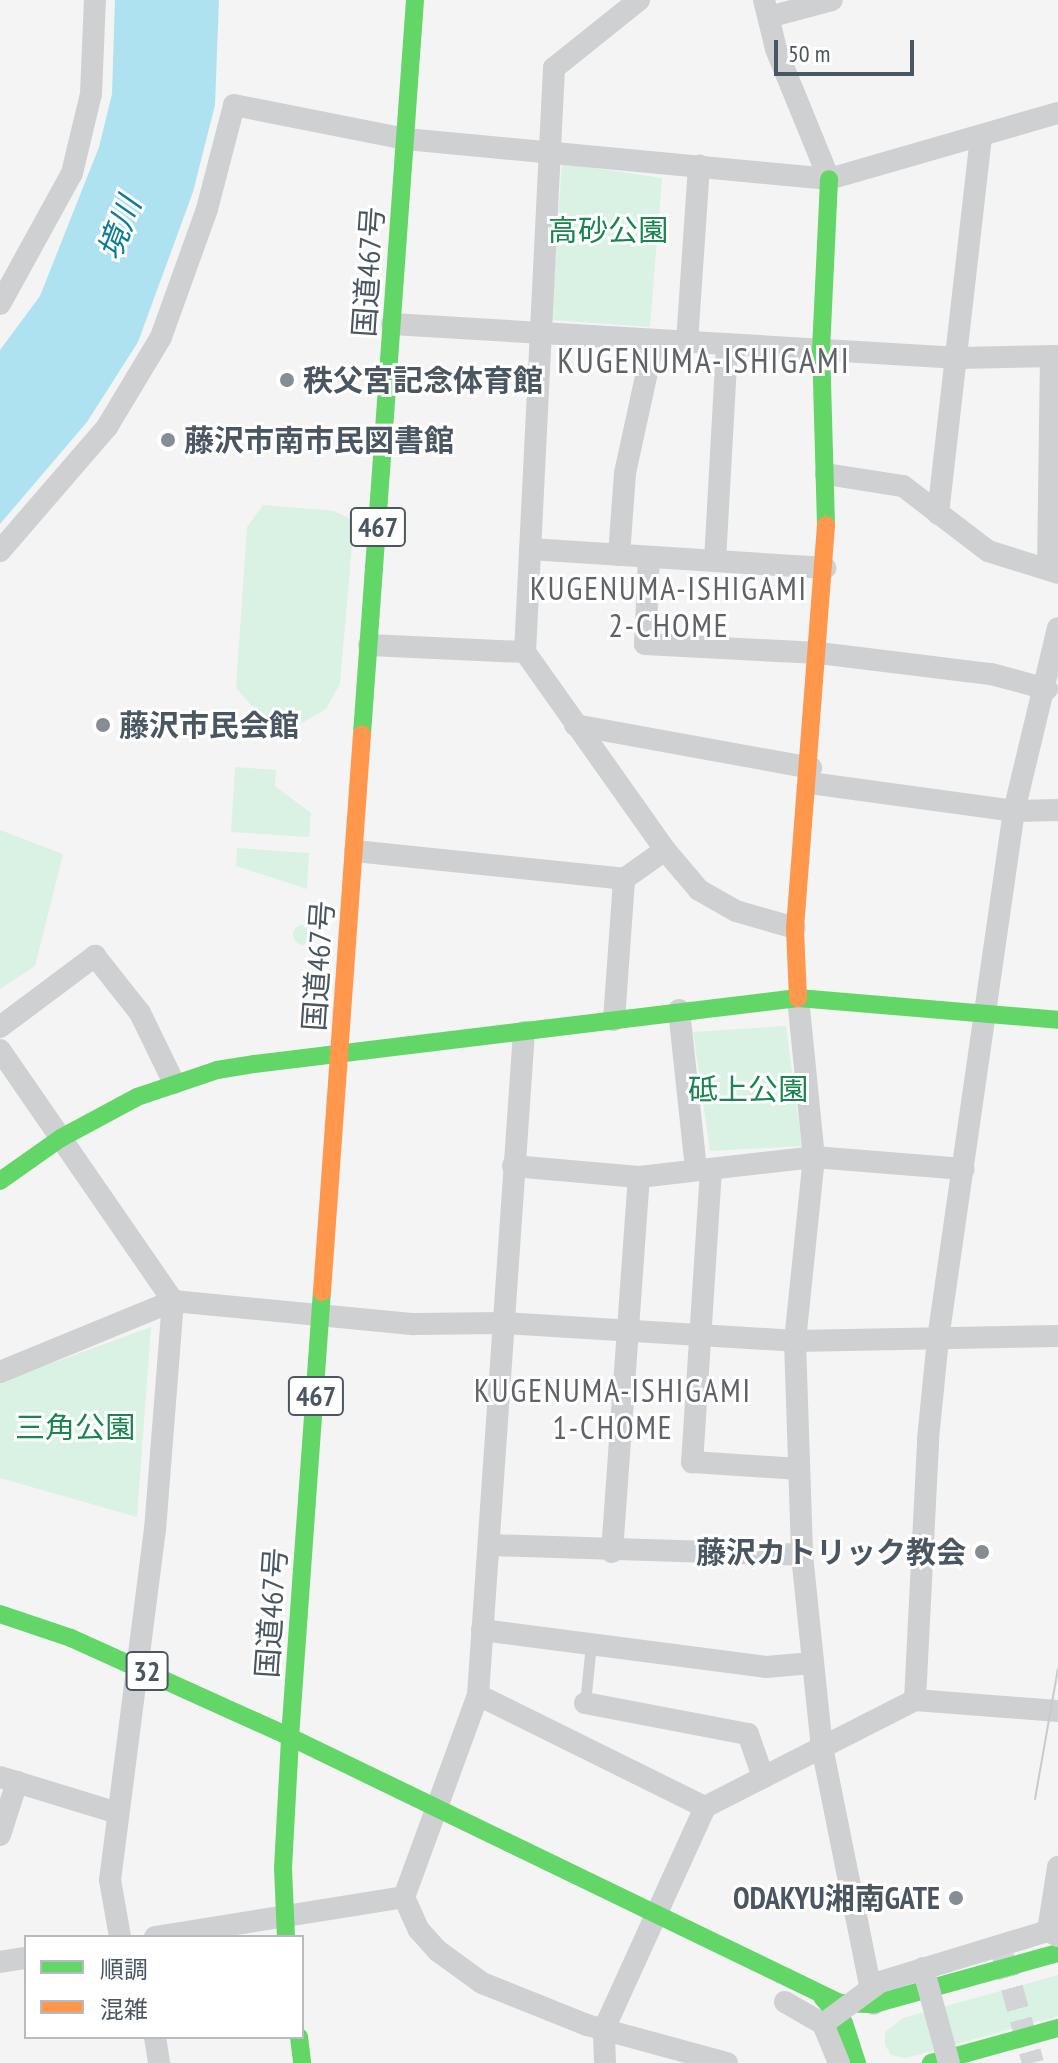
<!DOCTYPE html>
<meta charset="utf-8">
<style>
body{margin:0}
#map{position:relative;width:1058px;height:2063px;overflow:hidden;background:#f4f4f4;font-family:"PT Sans Narrow","Noto Sans JP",sans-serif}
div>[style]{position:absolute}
.green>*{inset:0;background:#d9f2e3}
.round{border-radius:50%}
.water>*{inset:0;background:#aee2f0}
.street-tunnel>*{height:22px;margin-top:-11px;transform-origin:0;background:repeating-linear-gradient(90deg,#d2d4d7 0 22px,transparent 0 33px)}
.lane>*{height:11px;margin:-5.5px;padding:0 5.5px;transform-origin:5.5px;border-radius:5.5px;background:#ced0d2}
.street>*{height:22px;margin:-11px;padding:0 11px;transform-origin:11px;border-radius:11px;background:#ced0d2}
.fast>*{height:18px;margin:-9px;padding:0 9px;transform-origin:9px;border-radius:9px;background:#63d668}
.slow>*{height:18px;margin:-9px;padding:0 9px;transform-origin:9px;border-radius:9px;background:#ff974d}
.tram>*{height:2px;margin:-1px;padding:0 1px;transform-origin:1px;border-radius:1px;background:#c9cacc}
.street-bridge>*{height:22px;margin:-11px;padding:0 11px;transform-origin:11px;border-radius:11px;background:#ced0d2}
.dots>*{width:22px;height:22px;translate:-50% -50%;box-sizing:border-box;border:4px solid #fff;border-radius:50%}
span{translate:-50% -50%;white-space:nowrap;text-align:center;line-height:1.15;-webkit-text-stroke:6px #fff;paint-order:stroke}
.shield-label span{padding:2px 6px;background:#fff;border:2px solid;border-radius:6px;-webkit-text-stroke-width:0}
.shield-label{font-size:28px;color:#4a5661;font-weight:700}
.park-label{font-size:30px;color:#17864f}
.street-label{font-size:30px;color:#4a5661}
.poi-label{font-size:30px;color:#4a5661;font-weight:700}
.left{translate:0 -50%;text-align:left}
.right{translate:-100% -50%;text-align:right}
.water-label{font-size:32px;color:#0c7c9b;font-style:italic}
.neighbourhood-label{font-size:32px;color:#5f6368;letter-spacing:2px}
.quarter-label{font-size:34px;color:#5f6368;letter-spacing:2px}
.legend{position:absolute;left:24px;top:1935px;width:280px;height:104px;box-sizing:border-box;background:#fff;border:2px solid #b7bbc0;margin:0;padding:10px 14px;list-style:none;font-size:24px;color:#4a5661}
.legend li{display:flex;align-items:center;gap:16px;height:40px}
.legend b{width:40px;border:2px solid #b7bbc0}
.scale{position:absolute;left:774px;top:40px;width:140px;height:36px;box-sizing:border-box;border:4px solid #4a5661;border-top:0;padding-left:10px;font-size:24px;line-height:28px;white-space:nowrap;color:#4a5661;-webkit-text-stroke:6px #fff;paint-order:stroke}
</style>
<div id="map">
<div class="green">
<i style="clip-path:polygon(562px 163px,662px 178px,650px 327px,551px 320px)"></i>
<i style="clip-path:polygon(263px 505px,334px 511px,349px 518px,353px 534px,340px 684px,326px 709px,291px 729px,271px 728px,236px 688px,247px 527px)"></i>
<i style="clip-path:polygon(235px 767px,276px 770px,275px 786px,311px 813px,309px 837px,231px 832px)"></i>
<i style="clip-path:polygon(0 830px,63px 854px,35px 966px,0 989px)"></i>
<i style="clip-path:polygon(237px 848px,309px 853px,307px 889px,236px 866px)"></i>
<i class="round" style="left:293px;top:925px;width:20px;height:20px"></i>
<i style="clip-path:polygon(786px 1026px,802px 1146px,710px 1151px,693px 1032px)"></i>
<i style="clip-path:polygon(151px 1327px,137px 1517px,0 1478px,0 1382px)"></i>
<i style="clip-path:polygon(1058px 1975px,1058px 2016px,906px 2058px,891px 2055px,885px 2045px,885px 2032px,903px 2018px)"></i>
</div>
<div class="water">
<i style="clip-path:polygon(115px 0,219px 0,215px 105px,193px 192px,138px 342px,87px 422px,0 524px,0 350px,40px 296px,99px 147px,112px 94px)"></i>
</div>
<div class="street-tunnel">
<i style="left:1003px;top:1956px;width:111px;rotate:74.3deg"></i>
</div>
<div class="lane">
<i style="left:585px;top:1703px;width:59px;rotate:-84.2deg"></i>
</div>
<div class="street">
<i style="left:639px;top:0;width:109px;rotate:141.3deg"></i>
<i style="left:554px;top:68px;width:585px;rotate:92.84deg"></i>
<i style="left:525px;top:652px;width:242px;rotate:54.7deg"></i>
<i style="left:665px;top:850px;width:52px;rotate:49.6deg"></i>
<i style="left:699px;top:890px;width:43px;rotate:29.6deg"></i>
<i style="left:736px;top:911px;width:61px;rotate:16.1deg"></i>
<i style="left:764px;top:0;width:50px;rotate:76.2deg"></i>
<i style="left:776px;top:49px;width:140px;rotate:67.8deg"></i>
<i style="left:769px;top:17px;width:65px;rotate:-15.1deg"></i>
<i style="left:0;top:304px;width:149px;rotate:-61.2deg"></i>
<i style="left:72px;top:173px;width:81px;rotate:-76.5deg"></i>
<i style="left:91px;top:94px;width:94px;rotate:-87.6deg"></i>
<i style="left:392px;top:324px;width:568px;rotate:3.43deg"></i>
<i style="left:959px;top:358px;width:99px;rotate:-1.2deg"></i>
<i style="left:687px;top:342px;width:177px;rotate:-86.1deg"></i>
<i style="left:826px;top:474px;width:78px;rotate:8.9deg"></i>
<i style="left:903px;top:486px;width:107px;rotate:37.4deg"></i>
<i style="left:988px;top:551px;width:73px;rotate:17.4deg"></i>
<i style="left:938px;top:514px;width:381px;rotate:-83.5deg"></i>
<i style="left:530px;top:549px;width:296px;rotate:3.7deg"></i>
<i style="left:0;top:551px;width:164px;rotate:-49.2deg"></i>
<i style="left:107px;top:427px;width:105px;rotate:-59deg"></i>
<i style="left:161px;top:337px;width:136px;rotate:-70.2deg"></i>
<i style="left:207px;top:209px;width:107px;rotate:-75.4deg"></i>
<i style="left:234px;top:105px;width:175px;rotate:11.2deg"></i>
<i style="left:406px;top:139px;width:425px;rotate:5.4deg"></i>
<i style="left:829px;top:179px;width:238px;rotate:-16.1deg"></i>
<i style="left:619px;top:555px;width:82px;rotate:-85.8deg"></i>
<i style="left:625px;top:473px;width:136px;rotate:-77.7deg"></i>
<i style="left:649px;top:557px;width:87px;rotate:92.6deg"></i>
<i style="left:645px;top:644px;width:174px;rotate:3deg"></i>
<i style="left:819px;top:653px;width:173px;rotate:7deg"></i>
<i style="left:991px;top:674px;width:58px;rotate:15deg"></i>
<i style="left:715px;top:561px;width:217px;rotate:-86.8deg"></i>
<i style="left:1048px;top:569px;width:213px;rotate:-89.2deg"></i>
<i style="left:369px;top:645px;width:156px;rotate:2.6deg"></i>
<i style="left:575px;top:725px;width:240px;rotate:10.3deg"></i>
<i style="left:810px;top:783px;width:206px;rotate:7.8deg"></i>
<i style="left:1014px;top:811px;width:44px;rotate:-1.3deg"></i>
<i style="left:355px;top:851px;width:270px;rotate:5.9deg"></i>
<i style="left:624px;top:879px;width:50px;rotate:-35.3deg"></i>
<i style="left:798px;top:998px;width:160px;rotate:84.3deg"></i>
<i style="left:814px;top:1157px;width:185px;rotate:95.9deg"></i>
<i style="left:795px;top:1341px;width:214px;rotate:88.1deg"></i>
<i style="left:802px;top:1555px;width:193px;rotate:84.1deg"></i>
<i style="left:822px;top:1747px;width:262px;rotate:78.6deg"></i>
<i style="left:679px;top:1010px;width:161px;rotate:83.9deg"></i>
<i style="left:614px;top:1020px;width:141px;rotate:-85.9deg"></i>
<i style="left:0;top:1027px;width:119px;rotate:-36.8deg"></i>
<i style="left:95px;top:956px;width:73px;rotate:51.7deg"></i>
<i style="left:140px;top:1013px;width:78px;rotate:64.1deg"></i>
<i style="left:524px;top:1032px;width:665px;rotate:93.97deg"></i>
<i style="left:478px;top:1695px;width:215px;rotate:110.1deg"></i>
<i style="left:404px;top:1897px;width:36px;rotate:66deg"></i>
<i style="left:419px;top:1930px;width:28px;rotate:48deg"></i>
<i style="left:438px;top:1951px;width:54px;rotate:36deg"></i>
<i style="left:482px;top:1983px;width:113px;rotate:21.8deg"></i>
<i style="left:587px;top:2025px;width:145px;rotate:15.2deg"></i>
<i style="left:0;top:1050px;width:305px;rotate:55.4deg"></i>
<i style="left:173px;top:1301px;width:229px;rotate:94.5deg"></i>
<i style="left:155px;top:1529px;width:354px;rotate:97.3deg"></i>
<i style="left:110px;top:1880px;width:58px;rotate:80deg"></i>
<i style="left:513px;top:1166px;width:126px;rotate:5deg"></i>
<i style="left:639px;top:1177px;width:176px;rotate:-6.5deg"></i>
<i style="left:814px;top:1157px;width:150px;rotate:4.6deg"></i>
<i style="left:711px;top:1170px;width:293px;rotate:93.7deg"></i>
<i style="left:692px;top:1462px;width:107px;rotate:3.7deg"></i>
<i style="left:0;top:1372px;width:187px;rotate:-22.3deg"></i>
<i style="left:173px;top:1301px;width:242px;rotate:5.5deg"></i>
<i style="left:414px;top:1324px;width:89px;rotate:-0.6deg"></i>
<i style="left:503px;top:1323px;width:293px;rotate:3.5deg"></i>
<i style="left:795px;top:1341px;width:263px;rotate:-1.1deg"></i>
<i style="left:489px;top:1545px;width:313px;rotate:1.8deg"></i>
<i style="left:612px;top:1552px;width:376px;rotate:-85.9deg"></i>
<i style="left:482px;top:1630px;width:286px;rotate:7.4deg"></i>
<i style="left:766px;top:1667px;width:46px;rotate:-5deg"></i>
<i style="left:478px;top:1695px;width:253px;rotate:26.3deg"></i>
<i style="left:915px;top:1700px;width:261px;rotate:-87.1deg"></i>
<i style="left:928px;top:1439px;width:100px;rotate:-84.3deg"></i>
<i style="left:938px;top:1339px;width:533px;rotate:-81.81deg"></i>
<i style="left:1014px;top:811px;width:188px;rotate:-76.5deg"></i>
<i style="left:585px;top:1703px;width:166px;rotate:10.8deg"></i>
<i style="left:748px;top:1734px;width:46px;rotate:70.8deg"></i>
<i style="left:0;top:1777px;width:123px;rotate:17deg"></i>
<i style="left:0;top:1835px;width:56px;rotate:-72.2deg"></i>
<i style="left:1048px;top:1931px;width:65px;rotate:-81.1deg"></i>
<i style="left:155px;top:1937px;width:252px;rotate:-9.1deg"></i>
<i style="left:0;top:1962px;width:26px;rotate:-9deg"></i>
<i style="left:785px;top:2002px;width:44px;rotate:30.1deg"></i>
<i style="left:155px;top:2037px;width:26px;rotate:81deg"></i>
<i style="left:605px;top:2063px;width:34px;rotate:-92deg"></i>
<i style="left:604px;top:2029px;width:244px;rotate:-65.5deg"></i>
<i style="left:705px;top:1807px;width:236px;rotate:-27deg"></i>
<i style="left:915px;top:1700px;width:143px;rotate:4.4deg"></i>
</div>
<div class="fast">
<i style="left:826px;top:525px;width:175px;rotate:-91.6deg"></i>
<i style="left:821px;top:350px;width:171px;rotate:-87.3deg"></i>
<i style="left:362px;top:734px;width:736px;rotate:-85.87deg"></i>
<i style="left:0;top:1181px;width:75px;rotate:-35.2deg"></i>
<i style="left:61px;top:1138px;width:86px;rotate:-28.3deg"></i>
<i style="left:137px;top:1097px;width:84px;rotate:-18.6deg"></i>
<i style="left:217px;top:1070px;width:37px;rotate:-9deg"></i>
<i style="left:254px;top:1064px;width:548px;rotate:-6.92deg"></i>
<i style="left:798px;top:998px;width:261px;rotate:4.8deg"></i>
<i style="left:0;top:1614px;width:75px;rotate:18.7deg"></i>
<i style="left:71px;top:1638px;width:240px;rotate:24.3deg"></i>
<i style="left:290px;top:1737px;width:611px;rotate:25.81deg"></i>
<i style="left:840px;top:2003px;width:34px;rotate:2deg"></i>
<i style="left:874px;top:2004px;width:191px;rotate:-15.5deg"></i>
<i style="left:286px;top:1937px;width:69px;rotate:-92.5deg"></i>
<i style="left:283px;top:1868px;width:131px;rotate:-86.9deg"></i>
<i style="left:290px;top:1737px;width:446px;rotate:-85.9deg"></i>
<i style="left:822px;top:1997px;width:34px;rotate:50deg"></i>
<i style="left:844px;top:2023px;width:42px;rotate:72deg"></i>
<i style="left:299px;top:2037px;width:26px;rotate:83deg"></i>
<i style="left:931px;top:2063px;width:132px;rotate:-15.4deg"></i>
</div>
<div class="slow">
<i style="left:798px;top:998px;width:70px;rotate:-92.5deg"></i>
<i style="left:795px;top:928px;width:404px;rotate:-85.6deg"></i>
<i style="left:322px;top:1292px;width:559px;rotate:-85.9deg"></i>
</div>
<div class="tram">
<i style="left:1035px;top:1799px;width:132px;rotate:-80deg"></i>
</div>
<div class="street-bridge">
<i style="left:923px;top:1968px;width:98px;rotate:74.7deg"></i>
<i style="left:839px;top:2063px;width:42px;rotate:-112.3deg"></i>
<i style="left:823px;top:2024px;width:71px;rotate:-36.4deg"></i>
<i style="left:880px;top:1982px;width:176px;rotate:-16.9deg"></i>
<i style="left:1048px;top:1931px;width:11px;rotate:27deg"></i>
</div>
<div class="dots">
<i style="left:287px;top:380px;background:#868d94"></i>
<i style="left:168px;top:440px;background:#868d94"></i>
<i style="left:103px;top:725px;background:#868d94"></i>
<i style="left:982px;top:1552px;background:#868d94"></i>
<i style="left:956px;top:1898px;background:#868d94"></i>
</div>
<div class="shield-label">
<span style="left:378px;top:527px">467</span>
<span style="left:316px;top:1396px">467</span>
<span style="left:147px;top:1671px">32</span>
</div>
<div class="park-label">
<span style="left:608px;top:230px">高砂公園</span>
<span style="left:748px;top:1089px">砥上公園</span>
<span style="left:75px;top:1427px">三角公園</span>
</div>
<div class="street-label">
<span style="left:368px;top:272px;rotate:-86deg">国道467号</span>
<span style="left:318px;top:966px;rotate:-86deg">国道467号</span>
<span style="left:271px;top:1613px;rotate:-86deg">国道467号</span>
</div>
<div class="poi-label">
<span class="left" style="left:303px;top:380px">秩父宮記念体育館</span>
<span class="left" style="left:184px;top:440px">藤沢市南市民図書館</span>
<span class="left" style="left:119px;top:725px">藤沢市民会館</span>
<span class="right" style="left:966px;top:1552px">藤沢カトリック教会</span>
<span class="right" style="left:940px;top:1898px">ODAKYU湘南GATE</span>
</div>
<div class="water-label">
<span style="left:119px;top:228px;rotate:-69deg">境川</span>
</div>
<div class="neighbourhood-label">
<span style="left:669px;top:607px">KUGENUMA-ISHIGAMI<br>2-CHOME</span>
<span style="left:613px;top:1409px">KUGENUMA-ISHIGAMI<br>1-CHOME</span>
</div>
<div class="quarter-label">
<span style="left:704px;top:361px">KUGENUMA-ISHIGAMI</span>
</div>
<ul class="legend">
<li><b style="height:10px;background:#63d668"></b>順調</li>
<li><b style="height:10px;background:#ff974d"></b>混雑</li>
</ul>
<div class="scale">50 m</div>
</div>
